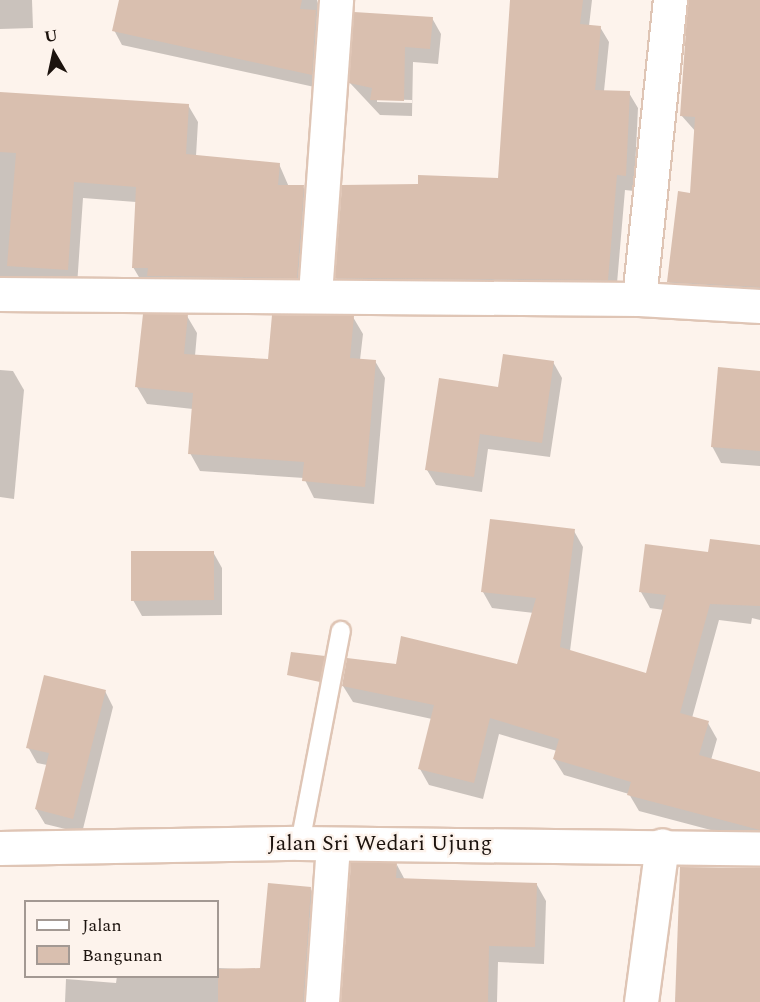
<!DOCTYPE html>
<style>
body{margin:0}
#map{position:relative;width:760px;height:1002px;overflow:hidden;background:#fdf3ec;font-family:Spectral,serif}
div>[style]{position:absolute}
.shadow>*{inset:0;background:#0003}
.building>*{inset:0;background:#d9bfaf}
.roads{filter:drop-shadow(2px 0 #dfc5b5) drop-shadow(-2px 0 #dfc5b5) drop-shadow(0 2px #dfc5b5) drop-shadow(0 -2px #dfc5b5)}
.lane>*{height:18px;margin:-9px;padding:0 9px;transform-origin:9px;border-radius:9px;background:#fff}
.street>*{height:33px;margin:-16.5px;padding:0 16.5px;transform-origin:16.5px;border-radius:16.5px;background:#fff}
span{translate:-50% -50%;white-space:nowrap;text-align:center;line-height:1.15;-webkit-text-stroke:4.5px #fdf3ec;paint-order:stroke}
.street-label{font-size:22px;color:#1c130e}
.legend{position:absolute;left:24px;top:900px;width:195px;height:78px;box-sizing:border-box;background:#fdf3ec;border:2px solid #a39993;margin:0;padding:8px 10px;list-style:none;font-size:18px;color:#1c130e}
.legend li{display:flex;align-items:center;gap:12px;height:30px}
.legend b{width:30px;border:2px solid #a39993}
.north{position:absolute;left:24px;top:24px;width:60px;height:60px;-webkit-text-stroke:4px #fdf3ec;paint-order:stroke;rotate:351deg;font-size:16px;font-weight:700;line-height:24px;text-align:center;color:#1c130e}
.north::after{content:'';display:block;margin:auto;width:21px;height:27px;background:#1c130e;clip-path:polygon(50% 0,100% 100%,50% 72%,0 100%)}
</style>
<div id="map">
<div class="shadow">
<i style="clip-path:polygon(0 0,32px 0,33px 28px,0 29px)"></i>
<i style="clip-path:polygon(121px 0,317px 0,324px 25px,319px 88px,122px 45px,114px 30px)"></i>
<i style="clip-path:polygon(513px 0,592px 0,589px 26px,600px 27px,609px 42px,604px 91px,629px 93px,638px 108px,634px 191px,625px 190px,616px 295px,345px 293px,336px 278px,419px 185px,499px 180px)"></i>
<i style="clip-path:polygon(690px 0,760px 0,760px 302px,678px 298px,669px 282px,691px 194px,696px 132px,681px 115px)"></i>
<i style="clip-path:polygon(evenodd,432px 18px,441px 34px,438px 64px,413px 62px,412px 116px,380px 115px,350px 83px,432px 18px,377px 99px,412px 100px,412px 103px,377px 102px,377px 99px)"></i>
<i style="clip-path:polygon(0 94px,188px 105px,198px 122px,196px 156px,279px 164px,289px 187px,303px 187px,313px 203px,306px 294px,143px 284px,133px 267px,136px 202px,83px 198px,77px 286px,0 278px)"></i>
<i style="clip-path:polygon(187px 316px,197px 333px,195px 356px,269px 361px,353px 317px,363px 334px,360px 360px,375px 361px,385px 378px,374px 504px,314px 498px,304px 478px,200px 471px,190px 453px,193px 409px,147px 404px,137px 387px)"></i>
<i style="clip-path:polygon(553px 362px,562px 378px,550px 457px,488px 449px,482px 492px,436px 485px,427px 470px,499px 388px)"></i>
<i style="clip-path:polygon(0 370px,13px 371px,24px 390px,14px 499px,0 497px)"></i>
<i style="clip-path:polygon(760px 372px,760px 466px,721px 463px,712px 446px)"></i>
<i style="clip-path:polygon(574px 531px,583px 547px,570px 651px,647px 675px,664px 610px,650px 608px,641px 592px,709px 554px,760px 547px,760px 620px,752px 618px,751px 624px,719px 620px,692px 718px,708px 723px,717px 739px,711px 760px,760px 774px,760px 843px,639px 811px,629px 794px,564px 775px,554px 759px,557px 751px,499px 734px,483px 799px,429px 785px,420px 769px,432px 719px,353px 702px,343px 686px,398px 666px,518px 666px,534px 613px,492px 608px,483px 592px)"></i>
<i style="clip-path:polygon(213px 552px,222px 568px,222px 615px,142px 616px,133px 600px)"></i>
<i style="clip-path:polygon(105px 691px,113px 707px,82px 833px,45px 824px,36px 809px,47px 765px,37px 763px,28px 747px)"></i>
<i style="clip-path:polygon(397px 865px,405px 880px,537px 885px,546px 901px,544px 964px,498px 962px,497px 1002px,342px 1002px)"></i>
<i style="clip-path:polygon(310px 888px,320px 905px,313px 1002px,65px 1002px,66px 979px,116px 983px,117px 976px,218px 976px,218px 968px,261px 970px)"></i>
</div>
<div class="building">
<i style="clip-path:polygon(119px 0,302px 0,300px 9px,316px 10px,312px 75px,112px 31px)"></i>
<i style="clip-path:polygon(510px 0,583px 0,580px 24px,601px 26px,595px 90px,630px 91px,626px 176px,617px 175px,608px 280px,335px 278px,342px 185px,418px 184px,418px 175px,498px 178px)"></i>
<i style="clip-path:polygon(688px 0,760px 0,760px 287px,667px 282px,678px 191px,690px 193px,695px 117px,680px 116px)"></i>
<i style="clip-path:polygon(354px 12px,433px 17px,430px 49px,405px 47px,404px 101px,370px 100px,372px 88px,349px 83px)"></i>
<i style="clip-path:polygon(0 92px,189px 104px,186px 154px,280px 163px,278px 185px,304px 185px,297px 278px,147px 276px,148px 268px,132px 268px,136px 187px,74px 182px,68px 270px,7px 266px,16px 153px,0 152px)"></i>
<i style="clip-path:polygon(143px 314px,188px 314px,184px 354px,268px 359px,272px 315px,354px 316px,350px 358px,376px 360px,365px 487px,302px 481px,304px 462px,188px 454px,193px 393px,135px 387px)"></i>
<i style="clip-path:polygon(503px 354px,554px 361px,542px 443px,480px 434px,474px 477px,425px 470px,439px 378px,498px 387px)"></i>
<i style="clip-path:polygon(718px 367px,760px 371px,760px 451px,711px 447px)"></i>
<i style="clip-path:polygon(490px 519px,575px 529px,560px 647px,646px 673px,666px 595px,639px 592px,645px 544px,708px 552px,710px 539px,760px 545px,760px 606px,710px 604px,680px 713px,709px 721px,699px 755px,760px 772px,760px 830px,627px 795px,631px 782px,553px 759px,559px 739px,490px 718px,474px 783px,418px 769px,434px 705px,342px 686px,347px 658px,396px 664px,401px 636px,517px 664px,536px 598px,481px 592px)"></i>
<i style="clip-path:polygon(131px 551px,214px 551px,214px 600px,131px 601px)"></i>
<i style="clip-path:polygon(291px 652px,325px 656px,320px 682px,287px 675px)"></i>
<i style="clip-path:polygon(44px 675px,106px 690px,73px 819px,35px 809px,49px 753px,26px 748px)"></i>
<i style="clip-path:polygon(351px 862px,397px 863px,396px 878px,537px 883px,535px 947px,489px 946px,488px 1002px,341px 1002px)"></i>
<i style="clip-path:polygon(680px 867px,760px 868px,760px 1002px,675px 1002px)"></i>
<i style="clip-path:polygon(268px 883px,311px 887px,303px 1002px,218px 1002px,218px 969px,260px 968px)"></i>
</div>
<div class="roads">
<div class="lane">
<i style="left:300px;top:843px;width:216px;rotate:-79.1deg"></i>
</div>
<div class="street">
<i style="left:0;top:294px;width:639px;rotate:0.45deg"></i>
<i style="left:639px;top:299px;width:121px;rotate:3.3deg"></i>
<i style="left:315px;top:294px;width:295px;rotate:-85.9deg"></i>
<i style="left:639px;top:299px;width:301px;rotate:-84.1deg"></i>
<i style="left:0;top:848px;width:300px;rotate:-1deg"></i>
<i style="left:300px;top:843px;width:460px;rotate:0.7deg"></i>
<i style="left:322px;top:1002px;width:157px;rotate:-86deg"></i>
<i style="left:641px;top:1002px;width:158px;rotate:-82.4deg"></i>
</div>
</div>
<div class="street-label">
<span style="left:380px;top:844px">Jalan Sri Wedari Ujung</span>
</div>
<ul class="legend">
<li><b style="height:8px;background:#fff"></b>Jalan</li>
<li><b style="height:16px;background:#d9bfaf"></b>Bangunan</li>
</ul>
<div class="north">U</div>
</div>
